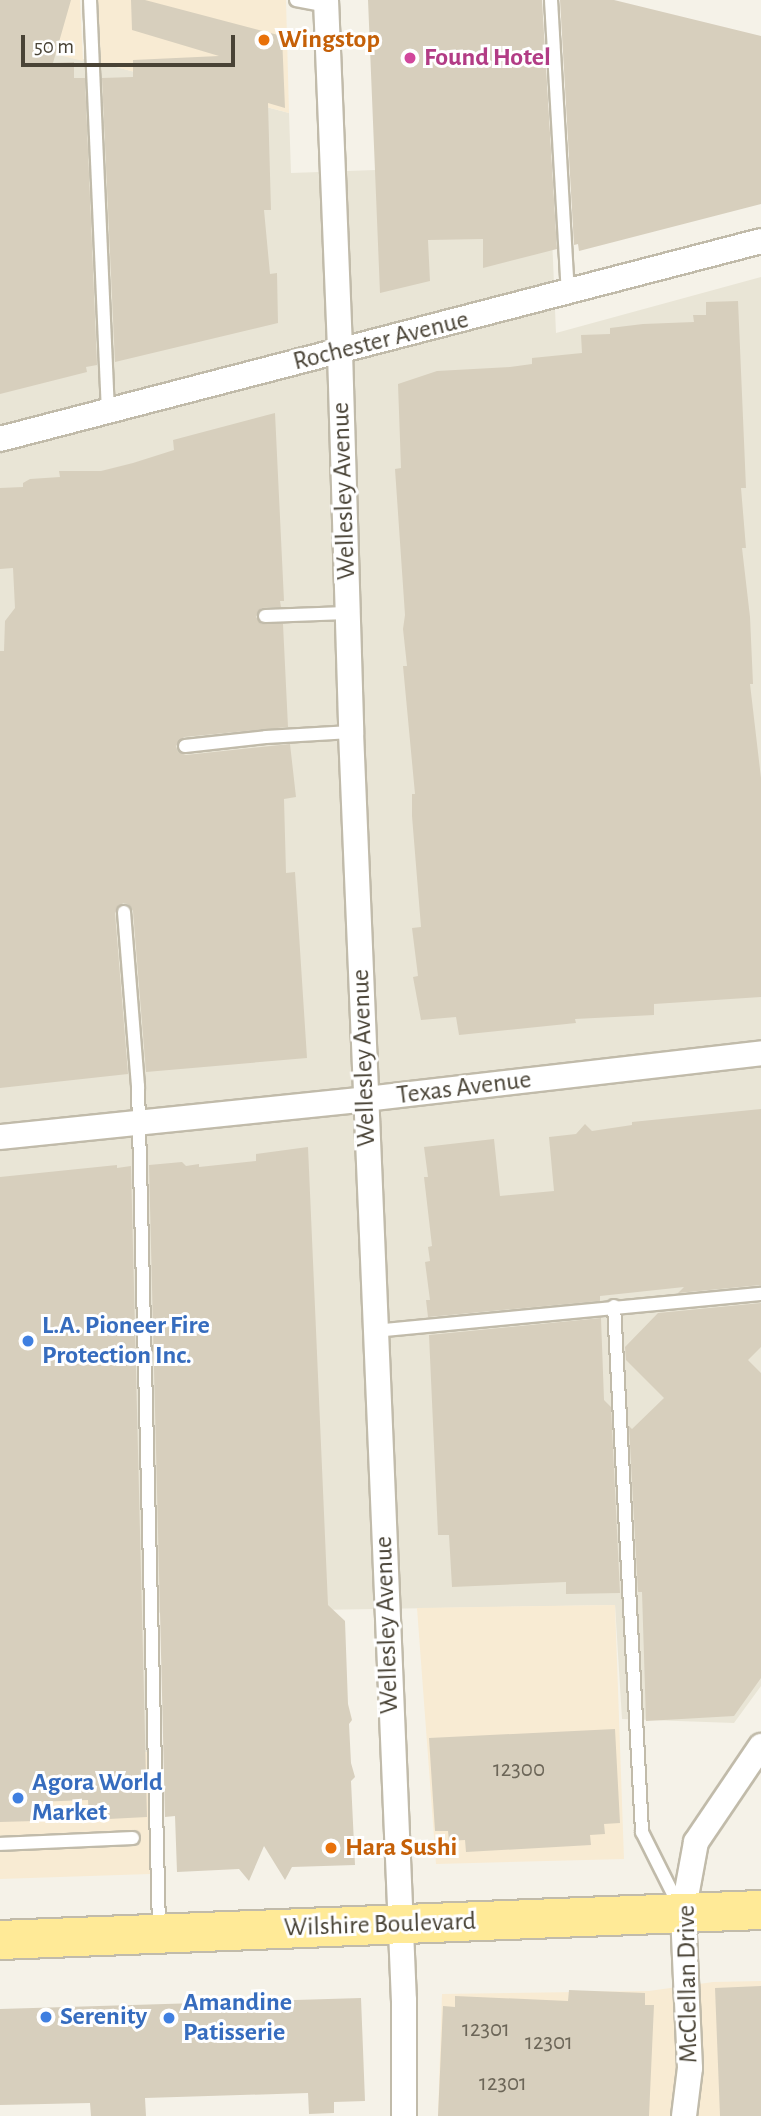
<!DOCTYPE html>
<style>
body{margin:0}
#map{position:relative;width:761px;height:2116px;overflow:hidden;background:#f5f2e8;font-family:"Alegreya Sans",sans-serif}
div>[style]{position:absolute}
.residential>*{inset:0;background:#e9e5d6}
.commercial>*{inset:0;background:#f8ebd3}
.building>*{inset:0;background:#d7cfbd}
.roads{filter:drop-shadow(2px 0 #c1bbaa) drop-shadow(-2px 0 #c1bbaa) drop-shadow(0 2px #c1bbaa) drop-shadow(0 -2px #c1bbaa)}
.service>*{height:12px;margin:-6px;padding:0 6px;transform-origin:6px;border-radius:6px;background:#fff}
.minor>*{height:24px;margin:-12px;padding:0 12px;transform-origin:12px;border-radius:12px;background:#fff}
.primary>*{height:38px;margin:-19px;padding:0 19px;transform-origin:19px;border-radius:19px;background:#ffea97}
.dots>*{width:19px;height:19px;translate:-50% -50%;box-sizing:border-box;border:4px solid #fff;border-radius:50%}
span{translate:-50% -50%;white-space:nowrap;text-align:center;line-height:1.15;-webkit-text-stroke:6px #fff;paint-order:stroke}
.number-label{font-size:23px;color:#6c6658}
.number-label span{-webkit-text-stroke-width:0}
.food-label{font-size:26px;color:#c56008;font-weight:700}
.left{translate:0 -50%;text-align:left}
.hotel-label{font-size:26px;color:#b23c85;font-weight:700}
.street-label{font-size:26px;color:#494336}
.shop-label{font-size:26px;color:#366cbe;font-weight:700}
.scale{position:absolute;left:21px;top:35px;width:214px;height:32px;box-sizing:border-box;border:4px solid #494336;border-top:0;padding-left:9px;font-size:21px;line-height:24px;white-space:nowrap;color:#494336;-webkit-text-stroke:5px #fff;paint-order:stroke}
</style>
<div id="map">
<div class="residential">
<i style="clip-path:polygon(0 41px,101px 63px,289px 113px,291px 173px,549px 164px,556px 333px,761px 277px,761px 1686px,734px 1723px,622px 1719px,615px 1605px,143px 1613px,147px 1752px,0 1755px)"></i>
</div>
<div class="commercial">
<i style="clip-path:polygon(0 0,80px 0,83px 61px,0 41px)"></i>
<i style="clip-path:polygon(98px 0,286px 0,289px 113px,101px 63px)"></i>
<i style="clip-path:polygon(615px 1605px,624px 1859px,436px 1864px,417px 1608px)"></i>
<i style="clip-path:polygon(147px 1752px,150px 1874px,0 1879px,0 1755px)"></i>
<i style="clip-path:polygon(761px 1981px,761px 2116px,438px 2116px,442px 1994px,649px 1991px,713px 1982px)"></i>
</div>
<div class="building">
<i style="clip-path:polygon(0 0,71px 0,53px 63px,74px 62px,74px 78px,85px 78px,97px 365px,86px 367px,87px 372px,0 394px)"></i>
<i style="clip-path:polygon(131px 0,145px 0,282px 36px,285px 108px,268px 103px,271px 210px,264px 210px,270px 274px,277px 273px,278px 323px,115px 362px,102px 78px,133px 77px,133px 60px,219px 56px,132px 30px)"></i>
<i style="clip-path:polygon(368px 0,542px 0,557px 249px,483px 268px,483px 239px,428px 240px,430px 281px,380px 293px)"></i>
<i style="clip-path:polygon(560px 0,614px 0,761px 36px,761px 204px,579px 251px,578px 244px,574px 245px)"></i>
<i style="clip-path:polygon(738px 301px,746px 488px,741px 488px,746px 548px,742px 548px,750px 617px,753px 684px,750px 684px,761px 778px,761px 997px,654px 1004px,654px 1015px,575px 1019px,576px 1023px,459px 1035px,456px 1017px,421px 1020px,413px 977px,418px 976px,412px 928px,421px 927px,412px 816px,412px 794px,415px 794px,403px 666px,407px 666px,403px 629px,405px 615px,395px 469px,401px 468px,398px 384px,437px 371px,510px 367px,532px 364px,532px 358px,582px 353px,581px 335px,610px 334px,610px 328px,643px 324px,694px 322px,693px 315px,706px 315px,706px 302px)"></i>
<i style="clip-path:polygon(275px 413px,284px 601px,280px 601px,281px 607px,261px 608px,256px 617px,262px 624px,283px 624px,288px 727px,184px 737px,176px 746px,178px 752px,186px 755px,290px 744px,296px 797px,284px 799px,286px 873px,295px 872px,307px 1058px,146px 1072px,133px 911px,128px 904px,123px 903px,115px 913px,128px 1074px,0 1088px,0 651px,4px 651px,5px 621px,15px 608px,13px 568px,0 569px,0 488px,23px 487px,23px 483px,30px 479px,60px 477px,59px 471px,101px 471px,133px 463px,174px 450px,173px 440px)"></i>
<i style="clip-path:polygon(761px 1109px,761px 1285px,678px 1293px,684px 1287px,600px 1296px,600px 1301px,428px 1317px,426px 1300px,430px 1300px,425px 1262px,430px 1261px,428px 1247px,432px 1246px,424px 1177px,428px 1177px,424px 1147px,494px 1139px,500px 1196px,554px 1191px,549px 1137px,576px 1134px,585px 1124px,592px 1131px,632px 1125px,632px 1122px)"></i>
<i style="clip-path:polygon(308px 1147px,328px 1605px,345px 1621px,348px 1704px,352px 1720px,349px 1724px,351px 1763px,355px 1777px,351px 1781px,355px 1865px,292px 1867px,285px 1880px,264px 1846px,249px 1881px,239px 1869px,177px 1872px,175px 1816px,165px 1817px,149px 1165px,182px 1162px,186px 1166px,199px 1164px,199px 1167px,256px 1161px,256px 1154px)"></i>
<i style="clip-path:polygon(117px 1165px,117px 1168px,131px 1166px,147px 1817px,89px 1820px,88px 1800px,34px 1802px,35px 1821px,0 1822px,0 1177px)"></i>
<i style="clip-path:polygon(761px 1303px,761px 1347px,748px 1360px,761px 1373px,761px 1678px,734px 1716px,646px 1721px,642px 1592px,638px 1592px,629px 1426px,632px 1429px,664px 1398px,626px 1360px,625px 1347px,658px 1313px)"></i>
<i style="clip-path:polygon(601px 1318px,604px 1400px,611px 1407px,620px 1593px,566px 1594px,566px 1582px,452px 1587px,449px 1535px,438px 1535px,429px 1335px)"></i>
<i style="clip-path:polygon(615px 1729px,620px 1823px,604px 1824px,605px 1834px,590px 1835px,591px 1845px,466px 1852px,465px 1840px,449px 1841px,448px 1831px,435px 1831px,429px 1738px)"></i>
<i style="clip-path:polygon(761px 1986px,761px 2116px,720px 2116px,715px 1988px)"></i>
<i style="clip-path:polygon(569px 1990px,645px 1993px,645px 2005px,654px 2005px,649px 2116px,438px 2116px,443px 2006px,455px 2007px,455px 1996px,568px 2001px)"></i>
<i style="clip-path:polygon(361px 1998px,365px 2101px,334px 2102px,334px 2113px,309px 2114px,308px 2093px,145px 2098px,146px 2116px,91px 2116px,90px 2103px,0 2105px,0 2009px)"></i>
</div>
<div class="roads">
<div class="service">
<i style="left:90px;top:0;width:410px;rotate:87.5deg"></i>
<i style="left:296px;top:0;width:31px;rotate:11deg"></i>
<i style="left:551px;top:0;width:293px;rotate:86.7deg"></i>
<i style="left:265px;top:616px;width:82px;rotate:-2.1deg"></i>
<i style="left:185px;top:746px;width:81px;rotate:-6.3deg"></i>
<i style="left:266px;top:737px;width:85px;rotate:-3.4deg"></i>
<i style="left:124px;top:912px;width:175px;rotate:85.4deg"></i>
<i style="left:138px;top:1086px;width:844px;rotate:88.57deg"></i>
<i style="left:614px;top:1306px;width:527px;rotate:86.95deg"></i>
<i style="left:642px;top:1832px;width:85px;rotate:63.4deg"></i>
<i style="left:375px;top:1331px;width:388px;rotate:-5.5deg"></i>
<i style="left:0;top:1844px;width:133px;rotate:-2.6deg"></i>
</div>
<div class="minor">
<i style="left:326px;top:0;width:352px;rotate:87.7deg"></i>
<i style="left:340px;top:352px;width:380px;rotate:88.3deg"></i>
<i style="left:351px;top:732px;width:1269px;rotate:87.61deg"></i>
<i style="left:404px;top:2000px;width:116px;rotate:90deg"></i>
<i style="left:0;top:439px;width:786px;rotate:-14.58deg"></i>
<i style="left:0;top:1137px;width:368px;rotate:-5.9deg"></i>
<i style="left:366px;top:1099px;width:398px;rotate:-6.6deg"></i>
<i style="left:684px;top:2116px;width:48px;rotate:-82.9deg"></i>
<i style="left:690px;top:2068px;width:155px;rotate:-92.6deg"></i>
<i style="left:683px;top:1913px;width:72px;rotate:-79.6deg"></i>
<i style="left:696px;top:1842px;width:116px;rotate:-55.9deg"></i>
</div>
<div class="primary">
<i style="left:0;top:1940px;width:762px;rotate:-2.26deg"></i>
</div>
</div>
<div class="dots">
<i style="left:264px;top:40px;background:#e8710a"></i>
<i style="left:410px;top:58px;background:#d1479c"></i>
<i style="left:28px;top:1341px;background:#3f7fe0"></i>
<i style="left:18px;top:1798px;background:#3f7fe0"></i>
<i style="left:331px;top:1848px;background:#e8710a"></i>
<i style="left:46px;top:2017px;background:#3f7fe0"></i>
<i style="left:169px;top:2018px;background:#3f7fe0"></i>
</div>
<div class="number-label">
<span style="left:519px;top:1770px">12300</span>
<span style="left:486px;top:2030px">12301</span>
<span style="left:549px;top:2043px">12301</span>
<span style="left:503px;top:2084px">12301</span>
</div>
<div class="food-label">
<span class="left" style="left:278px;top:40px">Wingstop</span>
<span class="left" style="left:345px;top:1848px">Hara Sushi</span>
</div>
<div class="hotel-label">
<span class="left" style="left:424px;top:58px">Found Hotel</span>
</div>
<div class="street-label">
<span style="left:381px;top:341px;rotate:-14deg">Rochester Avenue</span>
<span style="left:344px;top:491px;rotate:-92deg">Wellesley Avenue</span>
<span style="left:364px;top:1058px;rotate:-92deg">Wellesley Avenue</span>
<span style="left:464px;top:1088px;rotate:-7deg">Texas Avenue</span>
<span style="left:387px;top:1625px;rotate:-92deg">Wellesley Avenue</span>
<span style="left:380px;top:1925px;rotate:-2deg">Wilshire Boulevard</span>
<span style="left:688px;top:1984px;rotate:-91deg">McClellan Drive</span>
</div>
<div class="shop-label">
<span class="left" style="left:42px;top:1341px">L.A. Pioneer Fire<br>Protection Inc.</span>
<span class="left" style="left:32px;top:1798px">Agora World<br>Market</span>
<span class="left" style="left:183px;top:2018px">Amandine<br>Patisserie</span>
<span class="left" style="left:60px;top:2017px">Serenity</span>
</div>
<div class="scale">50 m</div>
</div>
